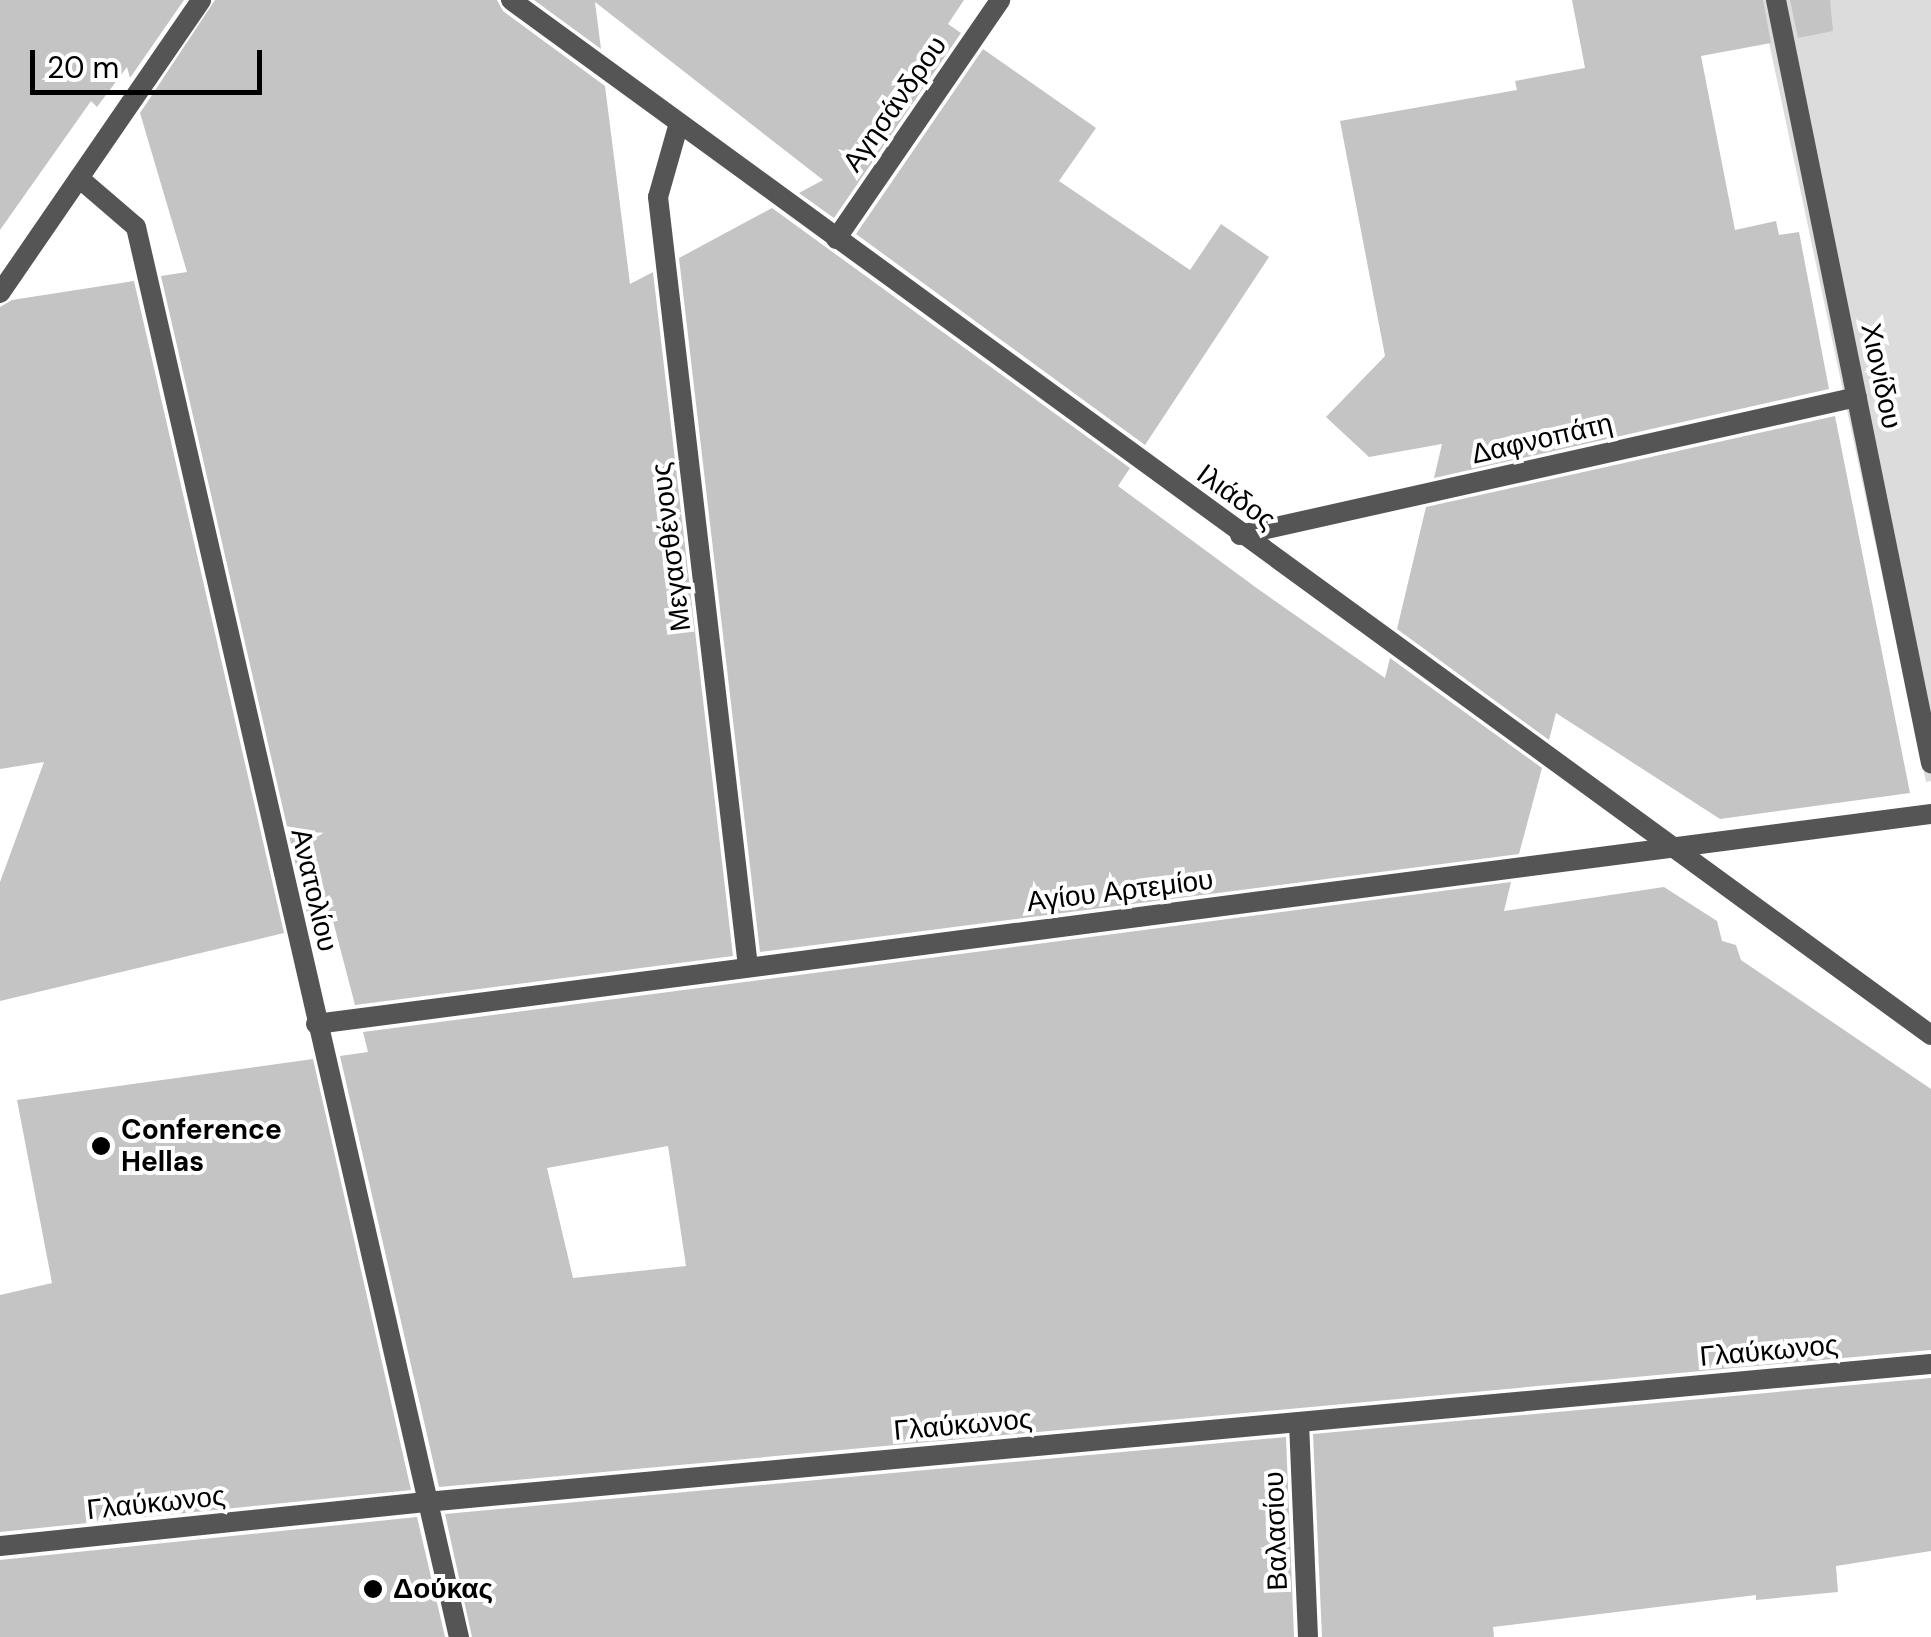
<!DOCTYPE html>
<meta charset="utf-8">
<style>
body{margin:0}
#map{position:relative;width:1931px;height:1637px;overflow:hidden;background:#fff;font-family:"DM Sans",sans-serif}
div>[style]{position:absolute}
.green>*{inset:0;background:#dcdcdc}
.building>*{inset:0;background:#c4c4c4}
.pedestrian>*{height:20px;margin:-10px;padding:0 10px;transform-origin:10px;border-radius:10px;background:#555}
.minor>*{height:20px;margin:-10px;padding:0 10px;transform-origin:10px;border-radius:10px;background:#555}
.dots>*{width:28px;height:28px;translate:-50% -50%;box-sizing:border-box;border:5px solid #fff;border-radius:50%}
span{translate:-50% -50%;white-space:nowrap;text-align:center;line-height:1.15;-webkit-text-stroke:8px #fff;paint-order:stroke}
.street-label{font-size:28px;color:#000}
.poi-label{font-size:28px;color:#000;font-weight:700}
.left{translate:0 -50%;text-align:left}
.scale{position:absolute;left:30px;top:50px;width:232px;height:45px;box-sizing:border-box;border:5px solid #000;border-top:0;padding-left:12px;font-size:30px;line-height:35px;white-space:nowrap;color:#000;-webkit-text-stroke:8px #fff;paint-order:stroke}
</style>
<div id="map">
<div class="green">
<i style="clip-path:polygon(1760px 0,1931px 0,1931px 781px,1926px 782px)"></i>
</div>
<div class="building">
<i style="clip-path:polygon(0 0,184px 0,130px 78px,127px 67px,97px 107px,91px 101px,0 230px)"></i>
<i style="clip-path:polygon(215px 0,497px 0,503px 11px,605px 86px,630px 284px,653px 272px,733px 956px,355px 1005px,333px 921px,310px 927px,161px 276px,187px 272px,140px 113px)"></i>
<i style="clip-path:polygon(534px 0,964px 0,948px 24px,961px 33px,834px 218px,799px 193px,823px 180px,595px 2px,601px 49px)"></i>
<i style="clip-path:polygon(1572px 0,1763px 0,1771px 43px,1701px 56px,1735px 230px,1776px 221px,1779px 235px,1799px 232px,1829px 389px,1434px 478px,1442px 444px,1369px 457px,1326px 417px,1385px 356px,1340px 121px,1517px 90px,1515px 81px,1585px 68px)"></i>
<i style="clip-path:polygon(1790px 0,1830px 0,1833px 31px,1798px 38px)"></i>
<i style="clip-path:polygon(983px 49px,1096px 128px,1059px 181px,1190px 270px,1221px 224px,1269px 257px,1145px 445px,856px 234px)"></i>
<i style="clip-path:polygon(772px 208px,1130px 468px,1118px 486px,1258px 589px,1385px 678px,1390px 658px,1542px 768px,1519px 854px,760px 952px,679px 258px)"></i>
<i style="clip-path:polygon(134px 281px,284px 933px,0 1001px,0 882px,44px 762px,0 769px,0 307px,12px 300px)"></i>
<i style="clip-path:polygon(1835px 416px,1910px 793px,1720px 819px,1556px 713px,1549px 740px,1397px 629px,1426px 507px)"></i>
<i style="clip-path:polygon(evenodd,1511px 882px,1504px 911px,1664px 887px,1717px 921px,1722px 941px,1736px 945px,1741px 960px,1931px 1089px,1931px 1350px,439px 1487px,340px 1056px,368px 1052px,363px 1032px,1511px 882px,668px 1146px,686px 1266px,573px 1278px,547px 1168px,668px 1146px)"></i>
<i style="clip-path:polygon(313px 1059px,411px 1490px,0 1532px,0 1295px,52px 1283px,17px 1100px)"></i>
<i style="clip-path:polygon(1931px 1378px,1931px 1551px,1836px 1566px,1838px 1592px,1756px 1600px,1756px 1595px,1493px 1627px,1494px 1637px,1322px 1637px,1313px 1434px)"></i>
<i style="clip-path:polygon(1286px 1437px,1294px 1637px,472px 1637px,445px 1514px)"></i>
<i style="clip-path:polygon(417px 1517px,445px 1637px,0 1637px,0 1560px)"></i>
</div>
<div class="pedestrian">
<i style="left:1776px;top:0;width:779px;rotate:78.52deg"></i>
</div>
<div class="minor">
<i style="left:511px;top:0;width:1757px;rotate:36.09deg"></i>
<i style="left:679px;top:123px;width:77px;rotate:105.8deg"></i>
<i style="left:658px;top:197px;width:775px;rotate:83.33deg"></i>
<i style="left:79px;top:178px;width:75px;rotate:40.7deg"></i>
<i style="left:136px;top:227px;width:1447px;rotate:77.1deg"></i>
<i style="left:836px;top:239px;width:290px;rotate:-55.5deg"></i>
<i style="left:0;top:293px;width:355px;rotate:-55.5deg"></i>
<i style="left:1240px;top:535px;width:632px;rotate:-12.61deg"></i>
<i style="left:316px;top:1024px;width:1629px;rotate:-7.41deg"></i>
<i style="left:1299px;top:1422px;width:215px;rotate:87.6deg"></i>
<i style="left:0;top:1546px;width:428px;rotate:-5.9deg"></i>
<i style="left:426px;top:1502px;width:1511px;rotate:-5.24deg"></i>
</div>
<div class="dots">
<i style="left:101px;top:1146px;background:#000"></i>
<i style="left:373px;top:1589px;background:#000"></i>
</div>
<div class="street-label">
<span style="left:895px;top:104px;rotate:-55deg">Αγησάνδρου</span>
<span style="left:1881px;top:376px;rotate:78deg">Χιονίδου</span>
<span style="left:1542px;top:439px;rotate:-13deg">Δαφνοπάτη</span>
<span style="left:1236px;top:497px;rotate:36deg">Ιλιάδος</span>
<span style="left:671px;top:547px;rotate:-97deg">Μεγασθένους</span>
<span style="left:314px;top:890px;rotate:77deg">Ανατολίου</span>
<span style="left:1120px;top:891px;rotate:-7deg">Αγίου Αρτεμίου</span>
<span style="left:1769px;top:1351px;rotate:-5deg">Γλαύκωνος</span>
<span style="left:963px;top:1425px;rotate:-5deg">Γλαύκωνος</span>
<span style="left:156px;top:1503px;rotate:-6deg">Γλαύκωνος</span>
<span style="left:1276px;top:1531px;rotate:-92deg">Βαλασίου</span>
</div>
<div class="poi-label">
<span class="left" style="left:121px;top:1146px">Conference<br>Hellas</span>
<span class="left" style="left:393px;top:1589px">Δούκας</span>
</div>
<div class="scale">20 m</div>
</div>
